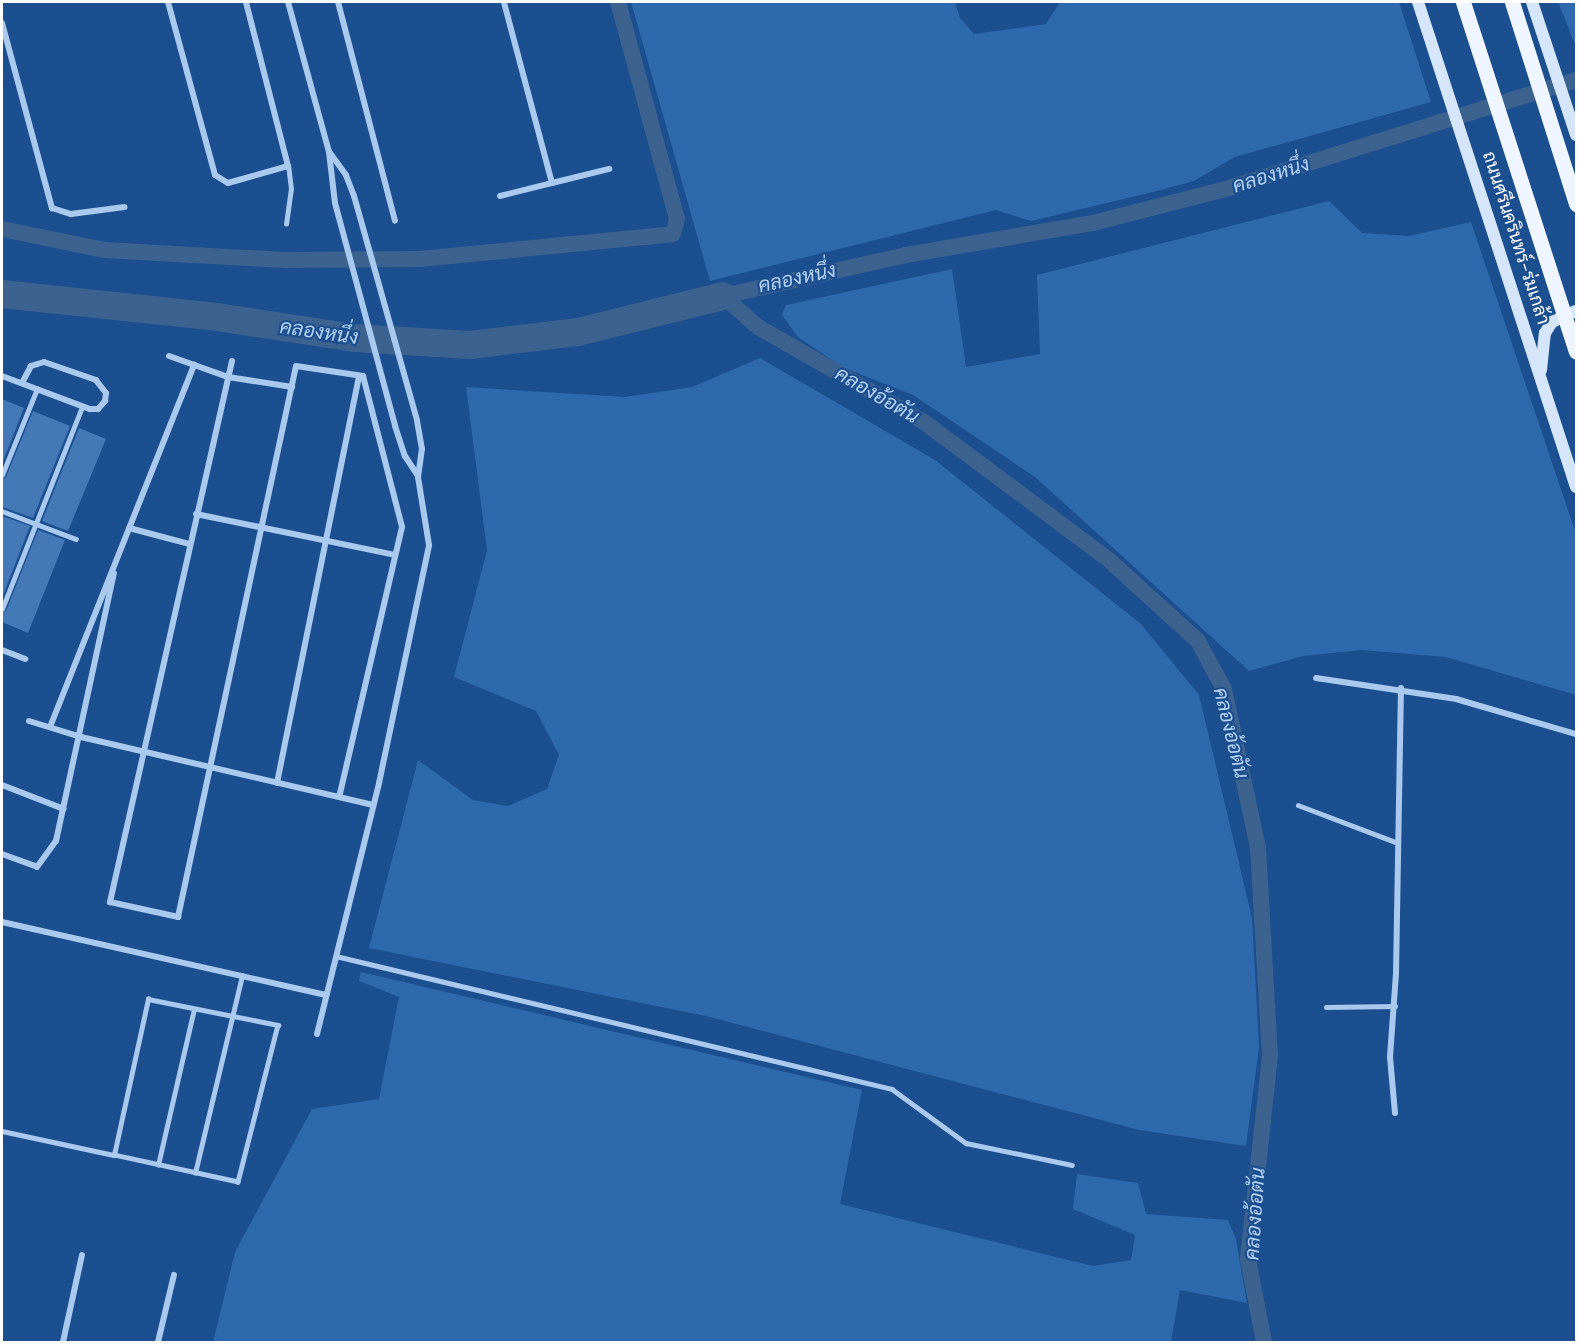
<!DOCTYPE html>
<meta charset="utf-8">
<style>
body{margin:0}
#map{position:relative;width:1578px;height:1344px;overflow:hidden;background:#1b4f8f;font-family:"DM Sans",Sarabun,sans-serif}
div>[style]{position:absolute}
.green>*{inset:0;background:#2e69ad}
.canal>*{height:16px;margin:-8px;padding:0 8px;transform-origin:8px;border-radius:8px;background:#3c6290}
.river>*{height:28px;margin:-14px;padding:0 14px;transform-origin:14px;border-radius:14px;background:#3c6290}
.building>*{inset:0;background:#4478b7}
.lane>*{height:4.5px;margin:-2.25px;padding:0 2.25px;transform-origin:2.25px;border-radius:2.25px;background:#a9c9ee}
.street>*{height:6px;margin:-3px;padding:0 3px;transform-origin:3px;border-radius:3px;background:#a9c9ee}
.secondary>*{height:12px;margin:-6px;padding:0 6px;transform-origin:6px;border-radius:6px;background:#d6e6fa}
.primary>*{height:15px;margin:-7.5px;padding:0 7.5px;transform-origin:7.5px;border-radius:7.5px;background:#f0f6ff}
.primary-bridge>*{height:15px;margin:-7.5px;padding:0 7.5px;transform-origin:7.5px;border-radius:7.5px;background:#f0f6ff}
span{translate:-50% -50%;white-space:nowrap;text-align:center;line-height:1.15;-webkit-text-stroke:4.5px #1b4f8f;paint-order:stroke}
.street-label{font-size:18px;color:#fff}
.water-label{font-size:20px;color:#b5d3f5;font-style:italic}
.frame{position:absolute;inset:0;border:3px solid #fff;pointer-events:none}
</style>
<div id="map">
<div class="green">
<i style="clip-path:polygon(631px 2px,955px 2px,960px 18px,974px 34px,1046px 24px,1060px 2px,1399px 2px,1431px 102px,1235px 157px,1194px 181px,1153px 192px,1031px 221px,996px 210px,710px 281px)"></i>
<i style="clip-path:polygon(1558px 2px,1576px 2px,1576px 47px)"></i>
<i style="clip-path:polygon(1329px 201px,1362px 233px,1409px 236px,1471px 222px,1576px 534px,1576px 695px,1446px 657px,1362px 650px,1303px 656px,1249px 671px,1035px 477px,913px 395px,842px 367px,798px 337px,782px 315px,786px 305px,952px 269px,966px 367px,1040px 354px,1037px 275px)"></i>
<i style="clip-path:polygon(760px 358px,935px 460px,1141px 624px,1199px 695px,1252px 918px,1259px 1047px,1246px 1146px,1139px 1130px,706px 1016px,369px 948px,418px 760px,473px 800px,508px 806px,547px 789px,559px 755px,536px 711px,454px 677px,487px 550px,466px 387px,625px 397px,692px 387px)"></i>
<i style="clip-path:polygon(361px 972px,862px 1090px,840px 1204px,1093px 1266px,1131px 1260px,1135px 1235px,1073px 1209px,1077px 1174px,1138px 1183px,1146px 1214px,1228px 1220px,1236px 1239px,1247px 1303px,1180px 1290px,1171px 1342px,213px 1342px,235px 1252px,312px 1109px,379px 1099px,399px 997px,359px 981px)"></i>
</div>
<div class="canal">
<i style="left:2px;top:229px;width:104px;rotate:11.6deg"></i>
<i style="left:104px;top:250px;width:181px;rotate:3.2deg"></i>
<i style="left:285px;top:260px;width:135px;rotate:-0.4deg"></i>
<i style="left:420px;top:259px;width:254px;rotate:-5.6deg"></i>
<i style="left:673px;top:234px;width:16px;rotate:-75deg"></i>
<i style="left:677px;top:219px;width:225px;rotate:-105.2deg"></i>
<i style="left:723px;top:296px;width:47px;rotate:41.5deg"></i>
<i style="left:758px;top:327px;width:191px;rotate:29.8deg"></i>
<i style="left:924px;top:422px;width:231px;rotate:36.7deg"></i>
<i style="left:1109px;top:560px;width:120px;rotate:42.3deg"></i>
<i style="left:1198px;top:641px;width:55px;rotate:61.6deg"></i>
<i style="left:1224px;top:689px;width:163px;rotate:77.9deg"></i>
<i style="left:1258px;top:848px;width:208px;rotate:86.7deg"></i>
<i style="left:1270px;top:1056px;width:204px;rotate:96.2deg"></i>
<i style="left:1248px;top:1259px;width:85px;rotate:79.1deg"></i>
<i style="left:723px;top:296px;width:188px;rotate:-12.6deg"></i>
<i style="left:906px;top:255px;width:190px;rotate:-9.7deg"></i>
<i style="left:1093px;top:223px;width:140px;rotate:-14.4deg"></i>
<i style="left:1229px;top:188px;width:363px;rotate:-17.3deg"></i>
</div>
<div class="river">
<i style="left:2px;top:294px;width:216px;rotate:6.1deg"></i>
<i style="left:217px;top:317px;width:139px;rotate:8.7deg"></i>
<i style="left:354px;top:338px;width:116px;rotate:3.5deg"></i>
<i style="left:470px;top:345px;width:109px;rotate:-6.9deg"></i>
<i style="left:578px;top:332px;width:149px;rotate:-13.9deg"></i>
</div>
<div class="building">
<i style="clip-path:polygon(2px 399px,24px 408px,2px 464px)"></i>
<i style="clip-path:polygon(33px 411px,70px 426px,33px 518px,2px 507px,2px 479px,6px 477px)"></i>
<i style="clip-path:polygon(79px 428px,106px 439px,68px 531px,42px 521px)"></i>
<i style="clip-path:polygon(2px 516px,30px 526px,2px 598px)"></i>
<i style="clip-path:polygon(38px 530px,65px 540px,28px 633px,2px 622px,2px 613px,6px 611px)"></i>
</div>
<div class="lane">
<i style="left:286px;top:224px;width:35px;rotate:-82deg"></i>
<i style="left:291px;top:189px;width:23px;rotate:-97deg"></i>
<i style="left:2px;top:475px;width:93px;rotate:-67.9deg"></i>
<i style="left:2px;top:511px;width:79px;rotate:20.7deg"></i>
<i style="left:2px;top:609px;width:217px;rotate:-68.4deg"></i>
<i style="left:1298px;top:805px;width:107px;rotate:20.8deg"></i>
<i style="left:336px;top:956px;width:572px;rotate:13.45deg"></i>
<i style="left:892px;top:1089px;width:92px;rotate:36.1deg"></i>
<i style="left:966px;top:1143px;width:108px;rotate:11.7deg"></i>
<i style="left:148px;top:999px;width:133px;rotate:11.3deg"></i>
<i style="left:278px;top:1025px;width:162px;rotate:104.3deg"></i>
<i style="left:238px;top:1182px;width:127px;rotate:-167.7deg"></i>
<i style="left:114px;top:1155px;width:160px;rotate:-77.7deg"></i>
<i style="left:1326px;top:1007px;width:69px;rotate:-0.8deg"></i>
<i style="left:2px;top:1131px;width:115px;rotate:12.1deg"></i>
<i style="left:158px;top:1165px;width:160px;rotate:-77deg"></i>
<i style="left:195px;top:1173px;width:203px;rotate:-76.6deg"></i>
</div>
<div class="street">
<i style="left:168px;top:2px;width:179px;rotate:74.8deg"></i>
<i style="left:215px;top:175px;width:15px;rotate:32deg"></i>
<i style="left:228px;top:183px;width:62px;rotate:-15.8deg"></i>
<i style="left:288px;top:166px;width:169px;rotate:-104.4deg"></i>
<i style="left:288px;top:2px;width:156px;rotate:74.7deg"></i>
<i style="left:329px;top:152px;width:51px;rotate:83.3deg"></i>
<i style="left:335px;top:203px;width:231px;rotate:74.9deg"></i>
<i style="left:395px;top:426px;width:32px;rotate:72deg"></i>
<i style="left:405px;top:456px;width:24px;rotate:57deg"></i>
<i style="left:338px;top:2px;width:226px;rotate:75.4deg"></i>
<i style="left:2px;top:23px;width:192px;rotate:74.9deg"></i>
<i style="left:52px;top:208px;width:20px;rotate:18deg"></i>
<i style="left:71px;top:214px;width:54px;rotate:-7.4deg"></i>
<i style="left:552px;top:183px;width:59px;rotate:-13.8deg"></i>
<i style="left:500px;top:196px;width:54px;rotate:-14deg"></i>
<i style="left:552px;top:183px;width:187px;rotate:-104.9deg"></i>
<i style="left:169px;top:356px;width:63px;rotate:19.6deg"></i>
<i style="left:228px;top:377px;width:65px;rotate:8.9deg"></i>
<i style="left:232px;top:361px;width:555px;rotate:102.71deg"></i>
<i style="left:110px;top:902px;width:70px;rotate:12.4deg"></i>
<i style="left:178px;top:917px;width:563px;rotate:-77.91deg"></i>
<i style="left:296px;top:366px;width:68px;rotate:8.5deg"></i>
<i style="left:363px;top:376px;width:156px;rotate:75.5deg"></i>
<i style="left:402px;top:527px;width:277px;rotate:103.1deg"></i>
<i style="left:2px;top:376px;width:94px;rotate:20.6deg"></i>
<i style="left:90px;top:409px;width:8px"></i>
<i style="left:98px;top:409px;width:11px;rotate:-49deg"></i>
<i style="left:105px;top:401px;width:8px;rotate:-83deg"></i>
<i style="left:106px;top:393px;width:16px;rotate:-128deg"></i>
<i style="left:96px;top:380px;width:55px;rotate:-160.9deg"></i>
<i style="left:44px;top:362px;width:14px;rotate:163deg"></i>
<i style="left:31px;top:366px;width:19px;rotate:118deg"></i>
<i style="left:196px;top:514px;width:203px;rotate:11.6deg"></i>
<i style="left:129px;top:528px;width:62px;rotate:14.9deg"></i>
<i style="left:2px;top:650px;width:25px;rotate:21deg"></i>
<i style="left:1316px;top:678px;width:142px;rotate:8.5deg"></i>
<i style="left:1456px;top:699px;width:125px;rotate:16.3deg"></i>
<i style="left:29px;top:721px;width:54px;rotate:17.1deg"></i>
<i style="left:81px;top:737px;width:300px;rotate:13.1deg"></i>
<i style="left:50px;top:727px;width:390px;rotate:-68.3deg"></i>
<i style="left:277px;top:783px;width:415px;rotate:-78.6deg"></i>
<i style="left:2px;top:785px;width:66px;rotate:21.2deg"></i>
<i style="left:2px;top:854px;width:37px;rotate:20deg"></i>
<i style="left:37px;top:867px;width:32px;rotate:-54deg"></i>
<i style="left:56px;top:841px;width:274px;rotate:-77.8deg"></i>
<i style="left:2px;top:922px;width:332px;rotate:12.7deg"></i>
<i style="left:317px;top:1034px;width:259px;rotate:-76.1deg"></i>
<i style="left:379px;top:783px;width:243px;rotate:-78.1deg"></i>
<i style="left:429px;top:545px;width:69px;rotate:-99.2deg"></i>
<i style="left:418px;top:477px;width:28px;rotate:-82deg"></i>
<i style="left:422px;top:449px;width:29px;rotate:-100deg"></i>
<i style="left:417px;top:420px;width:233px;rotate:-105.7deg"></i>
<i style="left:354px;top:196px;width:22px;rotate:-111deg"></i>
<i style="left:346px;top:175px;width:29px;rotate:-126deg"></i>
<i style="left:1395px;top:1113px;width:56px;rotate:-95.1deg"></i>
<i style="left:1390px;top:1057px;width:84px;rotate:-85.9deg"></i>
<i style="left:1396px;top:973px;width:285px;rotate:-89deg"></i>
<i style="left:63px;top:1342px;width:89px;rotate:-77.7deg"></i>
<i style="left:158px;top:1342px;width:69px;rotate:-76.6deg"></i>
</div>
<div class="secondary">
<i style="left:1418px;top:2px;width:510px;rotate:71.96deg"></i>
<i style="left:1532px;top:2px;width:140px;rotate:71.7deg"></i>
<i style="left:1541px;top:370px;width:37px;rotate:-84deg"></i>
<i style="left:1545px;top:333px;width:13px;rotate:-58deg"></i>
<i style="left:1552px;top:322px;width:26px;rotate:-25deg"></i>
</div>
<div class="primary">
<i style="left:1512px;top:2px;width:212px;rotate:72.4deg"></i>
</div>
<div class="primary-bridge">
<i style="left:1463px;top:2px;width:367px;rotate:72.1deg"></i>
</div>
<div class="street-label">
<span style="left:1516px;top:238px;rotate:72deg">ถนนศรีนครินทร์-ร่มเกล้า</span>
</div>
<div class="water-label">
<span style="left:1271px;top:175px;rotate:-17deg">คลองหนึ่ง</span>
<span style="left:797px;top:278px;rotate:-12deg">คลองหนึ่ง</span>
<span style="left:319px;top:332px;rotate:8deg">คลองหนึ่ง</span>
<span style="left:877px;top:395px;rotate:30deg">คลองอ้อตัน</span>
<span style="left:1231px;top:733px;rotate:76deg">คลองอ้อตัน</span>
<span style="left:1255px;top:1214px;rotate:-86deg">คลองอ้อตัน</span>
</div>
<div class="frame"></div>
</div>
